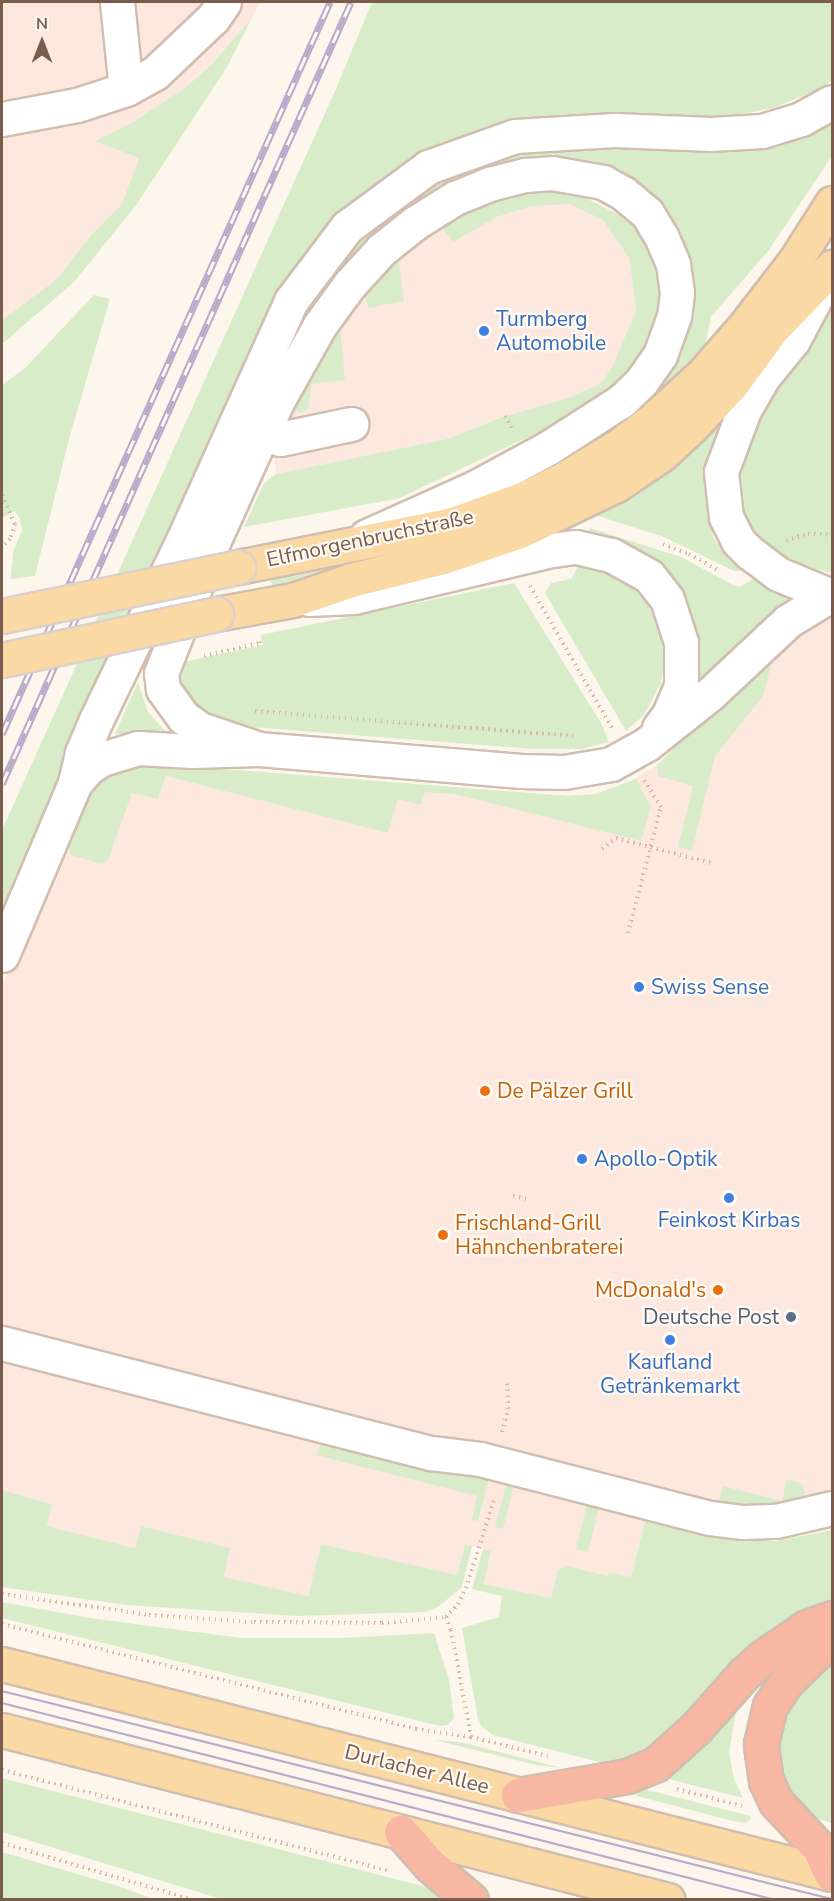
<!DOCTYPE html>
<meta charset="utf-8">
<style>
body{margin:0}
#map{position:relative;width:834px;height:1901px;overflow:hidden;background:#fdf6ec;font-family:"Nunito Sans",sans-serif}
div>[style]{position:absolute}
.commercial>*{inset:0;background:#fde8e0}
.green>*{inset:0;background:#d8ecc9}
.path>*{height:4px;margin-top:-2px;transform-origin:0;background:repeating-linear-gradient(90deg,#d9b8a5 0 1.5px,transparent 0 6px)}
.roads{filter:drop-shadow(2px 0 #d1beb0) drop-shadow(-2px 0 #d1beb0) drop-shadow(0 2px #d1beb0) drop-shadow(0 -2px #d1beb0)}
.minor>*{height:33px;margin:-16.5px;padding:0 16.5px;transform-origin:16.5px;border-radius:16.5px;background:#fff}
.major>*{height:33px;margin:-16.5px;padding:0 16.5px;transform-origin:16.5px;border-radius:16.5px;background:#fbd9a5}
.highway>*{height:33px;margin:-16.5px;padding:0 16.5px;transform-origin:16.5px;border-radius:16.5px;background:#f7b7a3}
.tram>*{height:1.5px;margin:-0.75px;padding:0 0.75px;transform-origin:0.75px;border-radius:0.75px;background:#b9a8c9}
.rail>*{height:7px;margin-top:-3.5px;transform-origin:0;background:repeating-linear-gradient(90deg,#fffaf3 0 14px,#b9a8c9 0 28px);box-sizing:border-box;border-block:2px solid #b9a8c9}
.bridges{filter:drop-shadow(2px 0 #dad1cd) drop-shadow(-2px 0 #dad1cd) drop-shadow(0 2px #dad1cd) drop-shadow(0 -2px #dad1cd)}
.major-bridge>*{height:33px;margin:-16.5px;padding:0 16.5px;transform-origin:16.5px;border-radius:16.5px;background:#fbd9a5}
.dots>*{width:16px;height:16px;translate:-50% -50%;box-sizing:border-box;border:3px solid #fffaf3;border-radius:50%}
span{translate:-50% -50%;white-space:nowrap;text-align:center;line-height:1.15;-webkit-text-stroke:4.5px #fffaf3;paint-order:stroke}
.shop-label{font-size:21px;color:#366cbe}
.left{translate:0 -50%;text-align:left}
.street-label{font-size:21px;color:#7a5c4d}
.food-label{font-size:21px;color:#c56008}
.right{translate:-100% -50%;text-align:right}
.service-label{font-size:21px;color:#4e5e75}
.frame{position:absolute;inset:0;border:3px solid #7a5c4d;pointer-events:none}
.north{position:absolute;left:12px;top:12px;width:60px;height:60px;-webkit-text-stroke:4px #fffaf3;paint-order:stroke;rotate:0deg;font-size:16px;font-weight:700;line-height:24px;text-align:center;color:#7a5c4d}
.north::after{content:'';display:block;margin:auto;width:21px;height:27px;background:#7a5c4d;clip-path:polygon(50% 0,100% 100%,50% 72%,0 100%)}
</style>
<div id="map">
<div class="commercial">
<i style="clip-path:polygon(2px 2px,261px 2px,252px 18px,212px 64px,185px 88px,130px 124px,96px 141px,139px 158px,122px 205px,93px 233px,56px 280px,2px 320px)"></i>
<i style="clip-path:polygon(570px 203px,603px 220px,629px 258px,636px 310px,613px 366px,601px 383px,574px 396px,505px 416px,447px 439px,276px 474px,274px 457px,293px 405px,340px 340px,340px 324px,398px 257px,442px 227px,453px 242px,497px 217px,532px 206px)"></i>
<i style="clip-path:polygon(832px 611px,832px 1496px,645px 1521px,631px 1577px,610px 1572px,608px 1576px,568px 1566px,558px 1570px,551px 1598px,484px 1584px,491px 1551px,465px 1544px,457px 1575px,321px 1544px,308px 1596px,224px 1577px,230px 1548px,142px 1526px,135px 1548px,47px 1526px,52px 1504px,2px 1490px,2px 986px,76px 814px,119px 767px,568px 796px,596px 794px,622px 786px,657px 765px,779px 648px)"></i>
</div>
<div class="green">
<i style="clip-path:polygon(372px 2px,832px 2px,832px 80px,822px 88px,773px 108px,715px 119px,583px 114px,532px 119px,463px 136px,382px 178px,306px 254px,271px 308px,204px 452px,2px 918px,2px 830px,335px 91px)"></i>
<i style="clip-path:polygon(252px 18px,227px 67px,137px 204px,74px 282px,2px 344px,2px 320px,56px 280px,93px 233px,122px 204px,139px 158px,95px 141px,130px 124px,185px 88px,212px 64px)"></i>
<i style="clip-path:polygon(828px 124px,832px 127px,832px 156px,768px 251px,711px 317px,703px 356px,654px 409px,567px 466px,560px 455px,670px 364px,649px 198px,457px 182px,427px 196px,390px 223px,305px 321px,301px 319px,302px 313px,343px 256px,377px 220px,431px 185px,465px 168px,536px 148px)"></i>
<i style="clip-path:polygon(525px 191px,576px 193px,633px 222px,646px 242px,659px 274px,661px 308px,654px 343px,634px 373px,553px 437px,547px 428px,400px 498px,244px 527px,264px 483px,276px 474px,447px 439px,505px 416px,574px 396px,601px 383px,613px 366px,636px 310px,629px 258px,603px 220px,570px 204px,532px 206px,497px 217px,453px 242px,442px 227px,489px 199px)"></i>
<i style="clip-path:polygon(398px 257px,404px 301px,369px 308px,364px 295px,340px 325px,345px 380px,311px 384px,309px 408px,302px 413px,296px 411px,293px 405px,348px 308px)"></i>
<i style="clip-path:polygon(832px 293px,832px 573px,787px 562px,753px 535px,738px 502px,735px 488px,742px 443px)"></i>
<i style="clip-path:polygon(94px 295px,110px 299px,69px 439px,35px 576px,10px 579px,14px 549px,22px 531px,20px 519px,15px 511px,2px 518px,2px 385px,25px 368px)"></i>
<i style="clip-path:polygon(714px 426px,718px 430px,710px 456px,708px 499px,713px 537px,728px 559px,741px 571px,734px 571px,664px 537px,592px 514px)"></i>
<i style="clip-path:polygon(590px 528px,681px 557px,733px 585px,740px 587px,753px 579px,789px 597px,790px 600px,699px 682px,695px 628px,686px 602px,668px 573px,655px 560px,629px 545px,589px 537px)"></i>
<i style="clip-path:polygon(425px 543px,347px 572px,272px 585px,270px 577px)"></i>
<i style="clip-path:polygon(580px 563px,598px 567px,630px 584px,643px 597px,661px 629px,664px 665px,661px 683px,644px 715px,626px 731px,545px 593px,551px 583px,571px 579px)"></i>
<i style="clip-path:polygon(514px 583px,601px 723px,609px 742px,582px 749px,534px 749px,237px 726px,204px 712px,192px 704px,183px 691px,178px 674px,184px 662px,263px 645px,261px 635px)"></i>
<i style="clip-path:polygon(766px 661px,771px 665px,763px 696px,715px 756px,692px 851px,678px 847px,693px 786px,658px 776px,657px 765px)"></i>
<i style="clip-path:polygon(138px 682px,148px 712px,166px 732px,115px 734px)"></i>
<i style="clip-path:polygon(137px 762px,568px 796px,596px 794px,636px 779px,651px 807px,641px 841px,455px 794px,425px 792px,421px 805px,398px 799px,388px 833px,166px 776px,158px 799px,132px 793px,108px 860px,102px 864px,71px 855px,68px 845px,69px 830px,89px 790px,103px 776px)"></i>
<i style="clip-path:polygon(320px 1445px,413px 1467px,451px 1474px,460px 1471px,489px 1478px,478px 1521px,472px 1520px,477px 1496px,316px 1455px)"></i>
<i style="clip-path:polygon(508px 1449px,719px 1501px,723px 1486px,782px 1501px,787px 1479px,803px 1484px,805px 1495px,802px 1501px,753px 1508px,705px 1500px,508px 1451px)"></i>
<i style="clip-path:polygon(507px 1481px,603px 1505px,599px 1508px,588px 1552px,576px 1549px,587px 1504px,514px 1486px,503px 1529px,495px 1527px)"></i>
<i style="clip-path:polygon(2px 1490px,52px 1504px,47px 1526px,135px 1548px,141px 1526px,230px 1548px,224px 1577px,308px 1596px,321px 1544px,457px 1575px,465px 1544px,472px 1546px,462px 1587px,438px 1607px,424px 1612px,297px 1616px,126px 1605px,2px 1587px)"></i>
<i style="clip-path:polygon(622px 1511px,725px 1536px,776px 1541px,832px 1530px,832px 1608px,658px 1746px,615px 1766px,493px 1735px,482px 1727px,478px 1719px,462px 1628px,499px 1617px,502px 1596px,472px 1589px,483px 1549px,491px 1551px,484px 1584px,551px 1598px,558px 1570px,568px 1566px,608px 1576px,609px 1572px,631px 1577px,645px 1521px,621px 1515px)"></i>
<i style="clip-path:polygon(2px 1602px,90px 1618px,241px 1638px,342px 1638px,434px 1633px,449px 1680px,454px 1718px,448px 1725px,440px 1726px,2px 1618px)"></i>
<i style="clip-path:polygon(832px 1656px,832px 1823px,808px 1816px,787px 1792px,777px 1764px,777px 1731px,789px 1701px)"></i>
<i style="clip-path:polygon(734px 1708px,736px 1711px,729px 1752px,734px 1779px,743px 1798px,661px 1777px)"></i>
<i style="clip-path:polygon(434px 1740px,460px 1742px,562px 1768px,537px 1765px)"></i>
<i style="clip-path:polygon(2px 1778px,434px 1889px,447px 1899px,221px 1899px,2px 1832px)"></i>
<i style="clip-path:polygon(640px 1788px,750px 1816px,751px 1819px,746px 1823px,737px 1822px,637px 1796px,636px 1790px)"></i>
<i style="clip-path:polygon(2px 1852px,118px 1886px,153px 1899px,2px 1899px)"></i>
</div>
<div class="path">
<i style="left:505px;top:416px;width:16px;rotate:60deg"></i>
<i style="left:2px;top:495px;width:32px;rotate:66deg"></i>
<i style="left:15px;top:524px;width:16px;rotate:108deg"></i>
<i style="left:10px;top:539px;width:11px;rotate:135deg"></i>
<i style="left:786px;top:540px;width:23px;rotate:-15deg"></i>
<i style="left:808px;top:534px;width:24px;rotate:2deg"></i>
<i style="left:663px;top:544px;width:28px;rotate:21deg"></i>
<i style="left:689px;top:554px;width:33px;rotate:29deg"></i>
<i style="left:530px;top:586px;width:164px;rotate:60deg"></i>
<i style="left:204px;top:656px;width:57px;rotate:-13.1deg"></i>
<i style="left:260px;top:643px;width:3px;rotate:-108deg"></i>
<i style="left:255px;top:711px;width:319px;rotate:4.5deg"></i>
<i style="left:602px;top:849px;width:18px;rotate:-38deg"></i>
<i style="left:616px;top:838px;width:98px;rotate:14.7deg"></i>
<i style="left:628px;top:933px;width:130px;rotate:-75.3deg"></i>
<i style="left:661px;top:807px;width:32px;rotate:-122deg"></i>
<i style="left:513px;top:1196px;width:14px;rotate:12deg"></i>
<i style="left:502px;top:1432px;width:24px;rotate:-75deg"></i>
<i style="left:508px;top:1409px;width:30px;rotate:-92deg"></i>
<i style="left:2px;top:1594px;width:148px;rotate:8.1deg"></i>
<i style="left:149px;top:1615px;width:105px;rotate:3.8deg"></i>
<i style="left:254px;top:1622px;width:128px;rotate:0.4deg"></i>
<i style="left:382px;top:1623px;width:64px;rotate:-5.4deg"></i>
<i style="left:446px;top:1617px;width:18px;rotate:-47deg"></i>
<i style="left:458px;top:1604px;width:18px;rotate:-63deg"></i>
<i style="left:466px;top:1588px;width:96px;rotate:-72.3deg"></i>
<i style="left:446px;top:1617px;width:14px;rotate:69deg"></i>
<i style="left:451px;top:1630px;width:109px;rotate:79.4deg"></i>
<i style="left:2px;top:1624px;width:427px;rotate:14.2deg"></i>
<i style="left:416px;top:1729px;width:56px;rotate:8.3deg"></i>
<i style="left:471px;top:1737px;width:79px;rotate:13.9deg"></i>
<i style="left:2px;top:1770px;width:401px;rotate:14.6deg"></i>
<i style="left:677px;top:1789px;width:67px;rotate:14.7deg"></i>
<i style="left:2px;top:1843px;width:199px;rotate:16.6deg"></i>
</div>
<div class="roads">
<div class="minor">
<i style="left:117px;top:2px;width:87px;rotate:84.1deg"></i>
<i style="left:2px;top:119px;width:76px;rotate:-10.6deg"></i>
<i style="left:77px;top:105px;width:52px;rotate:-18.1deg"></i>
<i style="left:126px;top:89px;width:33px;rotate:-29deg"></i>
<i style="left:155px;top:73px;width:80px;rotate:-43.5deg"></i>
<i style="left:213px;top:18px;width:19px;rotate:-55deg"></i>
<i style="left:824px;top:282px;width:66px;rotate:118.1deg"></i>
<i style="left:793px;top:340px;width:48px;rotate:129deg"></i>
<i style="left:763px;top:377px;width:38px;rotate:120deg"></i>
<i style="left:744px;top:410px;width:66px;rotate:110.4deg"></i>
<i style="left:721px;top:472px;width:45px;rotate:83.7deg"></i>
<i style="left:726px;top:517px;width:27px;rotate:63deg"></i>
<i style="left:738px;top:541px;width:16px;rotate:45deg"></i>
<i style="left:749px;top:552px;width:36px;rotate:37deg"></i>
<i style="left:778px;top:574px;width:55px;rotate:22.4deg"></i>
<i style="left:263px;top:432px;width:18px;rotate:22deg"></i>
<i style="left:280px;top:439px;width:73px;rotate:-11.9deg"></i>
<i style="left:309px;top:599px;width:45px;rotate:-2.5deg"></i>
<i style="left:354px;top:597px;width:203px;rotate:-13.4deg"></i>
<i style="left:551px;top:550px;width:25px;rotate:-7deg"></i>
<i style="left:576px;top:547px;width:36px;rotate:13deg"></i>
<i style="left:611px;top:555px;width:43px;rotate:28.9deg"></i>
<i style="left:649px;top:576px;width:29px;rotate:52deg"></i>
<i style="left:667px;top:599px;width:45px;rotate:72deg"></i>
<i style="left:681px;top:642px;width:44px;rotate:90deg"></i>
<i style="left:681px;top:686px;width:33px;rotate:113deg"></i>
<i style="left:668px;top:716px;width:15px;rotate:127deg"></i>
<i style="left:259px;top:749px;width:62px;rotate:-161.3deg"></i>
<i style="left:200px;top:729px;width:19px;rotate:-145deg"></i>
<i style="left:184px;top:718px;width:36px;rotate:-126deg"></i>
<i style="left:163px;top:689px;width:16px;rotate:-97deg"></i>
<i style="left:161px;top:673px;width:143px;rotate:-68.3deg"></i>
<i style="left:214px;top:540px;width:100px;rotate:-65.7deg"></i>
<i style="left:255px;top:449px;width:56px;rotate:-64.8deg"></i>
<i style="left:279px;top:398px;width:84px;rotate:-60.7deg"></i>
<i style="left:320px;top:325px;width:51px;rotate:-53.8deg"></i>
<i style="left:350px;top:284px;width:46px;rotate:-47.6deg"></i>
<i style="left:381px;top:250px;width:43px;rotate:-38.5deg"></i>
<i style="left:415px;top:223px;width:47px;rotate:-32deg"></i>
<i style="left:455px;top:198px;width:37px;rotate:-22deg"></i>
<i style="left:489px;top:184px;width:37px;rotate:-14deg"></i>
<i style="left:525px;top:175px;width:27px;rotate:-4deg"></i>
<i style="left:552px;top:173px;width:52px;rotate:10deg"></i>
<i style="left:603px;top:182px;width:23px;rotate:29deg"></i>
<i style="left:623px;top:193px;width:31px;rotate:40deg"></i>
<i style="left:647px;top:213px;width:29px;rotate:59deg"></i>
<i style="left:662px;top:238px;width:28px;rotate:67deg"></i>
<i style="left:673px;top:264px;width:29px;rotate:82deg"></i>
<i style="left:677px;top:293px;width:23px;rotate:97deg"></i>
<i style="left:674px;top:316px;width:41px;rotate:109.7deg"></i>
<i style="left:660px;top:355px;width:33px;rotate:125deg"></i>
<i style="left:641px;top:382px;width:28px;rotate:136deg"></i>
<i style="left:621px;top:401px;width:87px;rotate:147.2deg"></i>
<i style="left:548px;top:448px;width:82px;rotate:151.6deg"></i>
<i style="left:476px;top:487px;width:120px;rotate:155.8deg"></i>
<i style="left:75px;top:783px;width:31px;rotate:-77deg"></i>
<i style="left:82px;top:753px;width:36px;rotate:-67deg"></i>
<i style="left:96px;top:720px;width:202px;rotate:-64.2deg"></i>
<i style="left:184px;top:538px;width:260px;rotate:-65.7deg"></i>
<i style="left:291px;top:301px;width:93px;rotate:-52.9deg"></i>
<i style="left:347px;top:227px;width:101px;rotate:-36.5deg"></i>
<i style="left:428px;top:167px;width:92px;rotate:-19.6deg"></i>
<i style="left:515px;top:136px;width:99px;rotate:-3.5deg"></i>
<i style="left:614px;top:130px;width:97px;rotate:2.4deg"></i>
<i style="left:711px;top:134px;width:51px;rotate:-3.4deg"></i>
<i style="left:762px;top:131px;width:41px;rotate:-17.1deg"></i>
<i style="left:801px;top:119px;width:35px;rotate:-29deg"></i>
<i style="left:2px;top:955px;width:187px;rotate:-67deg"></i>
<i style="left:75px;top:783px;width:20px;rotate:-49deg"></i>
<i style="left:88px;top:768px;width:17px;rotate:-33deg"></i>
<i style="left:102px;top:759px;width:38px;rotate:-17deg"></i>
<i style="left:138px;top:748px;width:54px;rotate:3.2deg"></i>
<i style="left:192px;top:751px;width:67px;rotate:-1.7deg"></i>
<i style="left:259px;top:749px;width:263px;rotate:4.8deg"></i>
<i style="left:521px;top:771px;width:43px;rotate:1.3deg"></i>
<i style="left:564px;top:772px;width:48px;rotate:-9.7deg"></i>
<i style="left:611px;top:764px;width:41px;rotate:-29.1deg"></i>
<i style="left:647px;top:744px;width:80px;rotate:-38.4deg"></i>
<i style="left:710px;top:694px;width:107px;rotate:-43.1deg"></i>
<i style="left:788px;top:621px;width:52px;rotate:-31.5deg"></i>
<i style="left:2px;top:1343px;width:443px;rotate:14.4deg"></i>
<i style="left:431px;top:1453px;width:49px;rotate:7deg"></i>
<i style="left:480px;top:1459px;width:237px;rotate:14.4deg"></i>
<i style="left:710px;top:1518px;width:33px;rotate:7deg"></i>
<i style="left:743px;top:1522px;width:33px;rotate:-2deg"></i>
<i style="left:776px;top:1521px;width:57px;rotate:-13.1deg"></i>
</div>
<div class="major">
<i style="left:238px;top:567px;width:219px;rotate:-11.3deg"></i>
<i style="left:453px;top:524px;width:79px;rotate:-20deg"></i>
<i style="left:527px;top:497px;width:42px;rotate:-26.6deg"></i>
<i style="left:565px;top:478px;width:61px;rotate:-30.8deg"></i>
<i style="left:617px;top:447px;width:48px;rotate:-37.3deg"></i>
<i style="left:655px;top:418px;width:64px;rotate:-42.5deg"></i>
<i style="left:702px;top:375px;width:64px;rotate:-48.8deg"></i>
<i style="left:744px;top:327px;width:83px;rotate:-52.3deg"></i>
<i style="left:795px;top:261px;width:69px;rotate:-57.5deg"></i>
<i style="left:216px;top:614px;width:78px;rotate:-10.3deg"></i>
<i style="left:293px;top:600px;width:61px;rotate:-19deg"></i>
<i style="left:351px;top:580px;width:95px;rotate:-14deg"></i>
<i style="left:443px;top:557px;width:81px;rotate:-18.7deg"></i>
<i style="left:520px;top:531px;width:106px;rotate:-25.6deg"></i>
<i style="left:616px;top:485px;width:55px;rotate:-34deg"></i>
<i style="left:662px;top:454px;width:38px;rotate:-43deg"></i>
<i style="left:690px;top:428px;width:59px;rotate:-46.4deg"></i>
<i style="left:731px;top:385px;width:71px;rotate:-53.6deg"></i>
<i style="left:773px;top:328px;width:85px;rotate:-46deg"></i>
<i style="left:2px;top:1664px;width:856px;rotate:14.2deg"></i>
<i style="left:2px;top:1730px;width:687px;rotate:14.32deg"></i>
</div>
<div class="highway">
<i style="left:518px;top:1795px;width:111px;rotate:-9.9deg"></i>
<i style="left:627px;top:1776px;width:31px;rotate:-22deg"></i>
<i style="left:656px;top:1764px;width:54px;rotate:-42deg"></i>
<i style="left:696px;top:1728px;width:71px;rotate:-48.4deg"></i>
<i style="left:743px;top:1675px;width:27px;rotate:-42deg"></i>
<i style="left:763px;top:1657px;width:53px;rotate:-34.3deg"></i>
<i style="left:807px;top:1627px;width:27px;rotate:-20deg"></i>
<i style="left:401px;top:1832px;width:44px;rotate:48.7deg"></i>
<i style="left:430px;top:1865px;width:54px;rotate:40.5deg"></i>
<i style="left:831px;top:1874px;width:29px;rotate:-115deg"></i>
<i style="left:819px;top:1848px;width:63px;rotate:-133.1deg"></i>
<i style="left:776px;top:1802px;width:23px;rotate:-115deg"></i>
<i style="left:766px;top:1781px;width:37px;rotate:-98deg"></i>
<i style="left:761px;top:1744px;width:39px;rotate:-77deg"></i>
<i style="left:770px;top:1706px;width:30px;rotate:-56deg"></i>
<i style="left:787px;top:1681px;width:46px;rotate:-44.1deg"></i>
<i style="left:820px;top:1649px;width:14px;rotate:-30deg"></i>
</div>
</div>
<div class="tram">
<i style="left:2px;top:1691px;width:856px;rotate:14.07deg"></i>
<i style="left:2px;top:1703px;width:799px;rotate:14.28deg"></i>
</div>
<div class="rail">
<i style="left:2px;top:734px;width:802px;rotate:-65.86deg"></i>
<i style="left:2px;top:784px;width:856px;rotate:-65.95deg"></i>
</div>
<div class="bridges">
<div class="major-bridge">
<i style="left:2px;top:616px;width:241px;rotate:-11.7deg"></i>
<i style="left:2px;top:660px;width:219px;rotate:-12.1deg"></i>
</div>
</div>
<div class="dots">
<i style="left:484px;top:331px;background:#3f7fe0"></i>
<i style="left:639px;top:987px;background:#3f7fe0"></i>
<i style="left:485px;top:1091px;background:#e8710a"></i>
<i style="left:582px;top:1159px;background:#3f7fe0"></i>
<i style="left:729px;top:1198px;background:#3f7fe0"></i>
<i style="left:443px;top:1235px;background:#e8710a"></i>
<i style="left:718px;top:1290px;background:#e8710a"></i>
<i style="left:791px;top:1317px;background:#5c6f8a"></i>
<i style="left:670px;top:1340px;background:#3f7fe0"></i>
</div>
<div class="shop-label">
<span class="left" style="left:496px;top:331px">Turmberg<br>Automobile</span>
<span class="left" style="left:651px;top:987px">Swiss Sense</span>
<span class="left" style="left:594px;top:1159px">Apollo-Optik</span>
<span style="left:729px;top:1220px">Feinkost Kirbas</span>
<span style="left:670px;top:1374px">Kaufland<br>Getränkemarkt</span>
</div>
<div class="street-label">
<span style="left:370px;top:538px;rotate:-12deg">Elfmorgenbruchstraße</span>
<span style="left:417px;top:1769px;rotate:14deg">Durlacher Allee</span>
</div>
<div class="food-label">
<span class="left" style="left:497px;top:1091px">De Pälzer Grill</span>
<span class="left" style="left:455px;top:1235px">Frischland-Grill<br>Hähnchenbraterei</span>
<span class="right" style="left:706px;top:1290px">McDonald's</span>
</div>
<div class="service-label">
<span class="right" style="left:779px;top:1317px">Deutsche Post</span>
</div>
<div class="frame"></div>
<div class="north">N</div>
</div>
